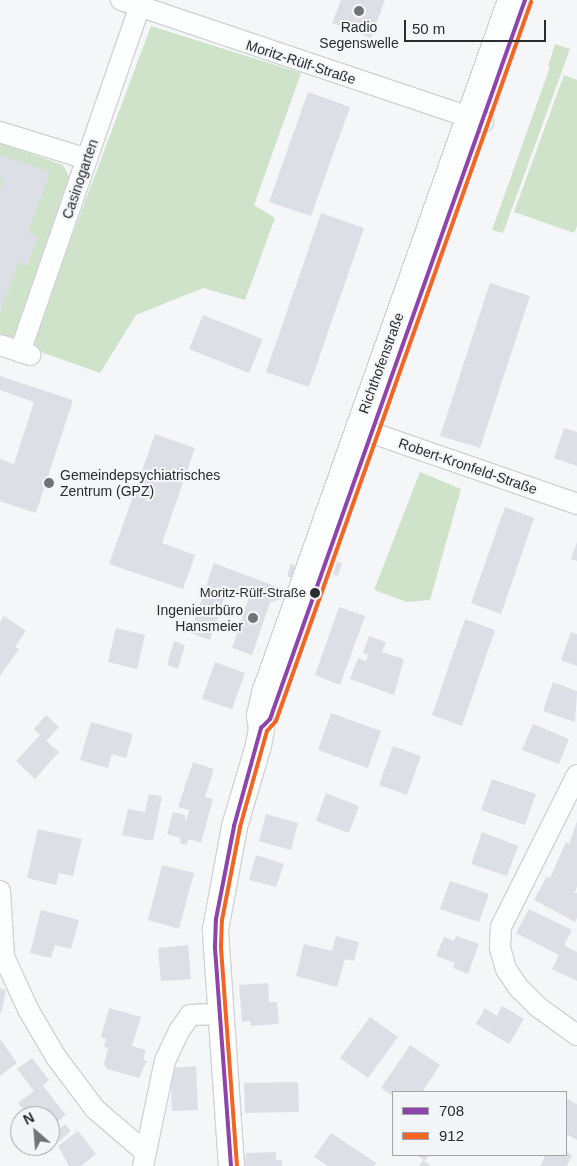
<!DOCTYPE html>
<meta charset="utf-8">
<style>
body{margin:0}
#map{position:relative;width:577px;height:1166px;overflow:hidden;background:#f4f6f8;font-family:Helvetica,sans-serif}
div>[style]{position:absolute}
.green>*{inset:0;background:#cfe3ca}
.building>*{inset:0;background:#dce0e6}
.roads{filter:drop-shadow(1px 0 #d1d3d4) drop-shadow(-1px 0 #d1d3d4) drop-shadow(0 1px #d1d3d4) drop-shadow(0 -1px #d1d3d4)}
.minor>*{height:20px;margin:-10px;padding:0 10px;transform-origin:10px;border-radius:10px;background:#fdfefe}
.tertiary>*{height:25px;margin:-12.5px;padding:0 12.5px;transform-origin:12.5px;border-radius:12.5px;background:#fdfefe}
.bus-1>*{height:4px;margin:-2px;padding:0 2px;transform-origin:2px;border-radius:2px;background:#8e44ad}
.bus-2>*{height:4px;margin:-2px;padding:0 2px;transform-origin:2px;border-radius:2px;background:#f26522}
.dots>*{width:14px;height:14px;translate:-50% -50%;box-sizing:border-box;border:2px solid #f3f5f9;border-radius:50%}
span{translate:-50% -50%;white-space:nowrap;text-align:center;line-height:1.15;-webkit-text-stroke:4px #f3f5f9;paint-order:stroke}
.bus-label{font-size:13px;color:#2b2c2d}
.right{translate:-100% -50%;text-align:right}
.poi-label{font-size:14px;color:#2b2c2d}
.left{translate:0 -50%;text-align:left}
.street-label{font-size:14px;color:#2b2c2d}
.legend{position:absolute;left:392px;top:1091px;width:175px;height:65px;box-sizing:border-box;background:#f3f5f9;border:1px solid #a3a5a7;margin:0;padding:6px 9px;list-style:none;font-size:15px;color:#2b2c2d}
.legend li{display:flex;align-items:center;gap:10px;height:25px}
.legend b{width:25px;border:1px solid #a3a5a7}
.north{position:absolute;left:10px;top:1106px;width:50px;height:50px;box-sizing:border-box;background:#f3f5f9;border:1px solid #a3a5a7;border-radius:50%;rotate:333deg;font-size:14px;font-weight:700;line-height:20px;text-align:center;color:#2b2c2d}
.north::after{content:'';display:block;margin:auto;width:18px;height:22px;background:#717374;clip-path:polygon(50% 0,100% 100%,50% 72%,0 100%)}
.scale{position:absolute;left:404px;top:20px;width:142px;height:22px;box-sizing:border-box;border:2px solid #2b2c2d;border-top:0;padding-left:6px;font-size:15px;line-height:18px;white-space:nowrap;color:#2b2c2d;-webkit-text-stroke:4px #f3f5f9;paint-order:stroke}
</style>
<div id="map">
<div class="green">
<i style="clip-path:polygon(151px 26px,301px 73px,254px 205px,275px 218px,245px 300px,203px 288px,136px 315px,100px 373px,41px 352px,32px 343px)"></i>
<i style="clip-path:polygon(555px 44px,570px 49px,503px 233px,492px 230px,550px 67px,548px 66px)"></i>
<i style="clip-path:polygon(564px 75px,577px 80px,577px 226px,574px 233px,514px 212px)"></i>
<i style="clip-path:polygon(0 143px,63px 165px,71px 180px,16px 346px,0 340px)"></i>
<i style="clip-path:polygon(420px 472px,461px 489px,430px 600px,407px 602px,374px 590px)"></i>
</div>
<div class="building">
<i style="clip-path:polygon(341px 0,385px 0,371px 38px,332px 23px)"></i>
<i style="clip-path:polygon(308px 92px,350px 107px,311px 216px,269px 202px)"></i>
<i style="clip-path:polygon(0 155px,50px 172px,28px 233px,38px 237px,27px 266px,19px 262px,0 313px,0 190px,4px 179px,0 178px)"></i>
<i style="clip-path:polygon(321px 213px,364px 228px,309px 387px,266px 372px)"></i>
<i style="clip-path:polygon(490px 283px,530px 296px,480px 448px,440px 436px)"></i>
<i style="clip-path:polygon(203px 315px,263px 339px,249px 373px,189px 349px)"></i>
<i style="clip-path:polygon(0 376px,73px 400px,36px 513px,0 501px,0 459px,14px 464px,34px 402px,0 390px)"></i>
<i style="clip-path:polygon(564px 428px,577px 432px,577px 466px,554px 458px)"></i>
<i style="clip-path:polygon(155px 434px,195px 448px,162px 543px,195px 555px,183px 589px,109px 564px)"></i>
<i style="clip-path:polygon(505px 507px,534px 518px,501px 614px,471px 603px)"></i>
<i style="clip-path:polygon(577px 542px,577px 561px,571px 559px)"></i>
<i style="clip-path:polygon(337px 562px,342px 563px,338px 576px,333px 574px)"></i>
<i style="clip-path:polygon(214px 563px,280px 588px,280px 599px,270px 603px,252px 655px,232px 648px,249px 597px,227px 590px,210px 640px,190px 633px)"></i>
<i style="clip-path:polygon(291px 564px,296px 566px,292px 578px,287px 576px)"></i>
<i style="clip-path:polygon(339px 607px,365px 616px,340px 685px,315px 675px)"></i>
<i style="clip-path:polygon(4px 616px,26px 631px,15px 647px,19px 649px,0 676px,0 622px)"></i>
<i style="clip-path:polygon(465px 619px,495px 630px,462px 726px,432px 715px)"></i>
<i style="clip-path:polygon(116px 628px,145px 635px,137px 669px,108px 662px)"></i>
<i style="clip-path:polygon(571px 632px,577px 634px,577px 666px,561px 660px)"></i>
<i style="clip-path:polygon(369px 636px,386px 642px,382px 652px,404px 659px,394px 695px,350px 679px,358px 658px,366px 661px,368px 655px,363px 653px)"></i>
<i style="clip-path:polygon(174px 641px,185px 645px,178px 669px,167px 665px)"></i>
<i style="clip-path:polygon(215px 662px,245px 673px,232px 709px,202px 699px)"></i>
<i style="clip-path:polygon(553px 682px,577px 691px,575px 722px,543px 711px)"></i>
<i style="clip-path:polygon(331px 713px,381px 731px,368px 768px,318px 750px)"></i>
<i style="clip-path:polygon(46px 715px,59px 727px,46px 741px,59px 752px,35px 779px,16px 761px,40px 735px,34px 729px)"></i>
<i style="clip-path:polygon(91px 722px,133px 734px,126px 758px,112px 754px,108px 768px,80px 760px)"></i>
<i style="clip-path:polygon(533px 724px,569px 739px,559px 764px,522px 750px)"></i>
<i style="clip-path:polygon(393px 746px,421px 756px,407px 795px,379px 785px)"></i>
<i style="clip-path:polygon(193px 762px,214px 769px,205px 797px,213px 799px,201px 843px,188px 839px,187px 845px,180px 843px,181px 838px,167px 834px,173px 812px,185px 815px,186px 822px,189px 810px,178px 807px)"></i>
<i style="clip-path:polygon(492px 779px,536px 794px,525px 825px,481px 810px)"></i>
<i style="clip-path:polygon(326px 793px,359px 806px,349px 833px,316px 821px)"></i>
<i style="clip-path:polygon(149px 794px,162px 796px,153px 841px,122px 835px,128px 809px,145px 812px)"></i>
<i style="clip-path:polygon(266px 814px,298px 823px,291px 850px,259px 841px)"></i>
<i style="clip-path:polygon(577px 821px,577px 887px,574px 892px,577px 893px,577px 918px,575px 922px,534px 900px,547px 876px,550px 878px,566px 842px,569px 844px)"></i>
<i style="clip-path:polygon(38px 829px,82px 839px,73px 876px,59px 873px,56px 885px,27px 878px)"></i>
<i style="clip-path:polygon(482px 832px,518px 846px,507px 876px,471px 864px)"></i>
<i style="clip-path:polygon(256px 855px,284px 864px,276px 887px,249px 880px)"></i>
<i style="clip-path:polygon(162px 865px,194px 873px,179px 929px,148px 920px)"></i>
<i style="clip-path:polygon(450px 881px,489px 894px,479px 922px,440px 909px)"></i>
<i style="clip-path:polygon(529px 909px,572px 930px,564px 945px,577px 952px,577px 981px,552px 969px,559px 955px,516px 933px)"></i>
<i style="clip-path:polygon(41px 910px,79px 920px,71px 949px,55px 945px,51px 958px,30px 953px)"></i>
<i style="clip-path:polygon(336px 936px,359px 942px,354px 961px,345px 959px,337px 987px,296px 976px,304px 944px,332px 951px)"></i>
<i style="clip-path:polygon(456px 936px,479px 944px,468px 974px,453px 968px,455px 963px,436px 956px,444px 937px,454px 941px)"></i>
<i style="clip-path:polygon(188px 945px,191px 979px,161px 981px,158px 948px)"></i>
<i style="clip-path:polygon(268px 983px,269px 1002px,277px 1002px,279px 1024px,251px 1026px,250px 1021px,242px 1022px,239px 985px)"></i>
<i style="clip-path:polygon(0 988px,6px 990px,1px 1014px,0 1013px)"></i>
<i style="clip-path:polygon(502px 1006px,524px 1019px,509px 1044px,476px 1024px,485px 1008px,497px 1016px)"></i>
<i style="clip-path:polygon(109px 1008px,141px 1017px,132px 1046px,146px 1050px,143px 1060px,147px 1061px,139px 1078px,107px 1069px,104px 1064px,108px 1048px,104px 1047px,106px 1039px,101px 1037px)"></i>
<i style="clip-path:polygon(370px 1017px,398px 1037px,368px 1078px,340px 1058px)"></i>
<i style="clip-path:polygon(0 1039px,17px 1063px,0 1076px)"></i>
<i style="clip-path:polygon(410px 1045px,440px 1065px,422px 1092px,393px 1092px,393px 1096px,381px 1088px)"></i>
<i style="clip-path:polygon(32px 1058px,49px 1080px,43px 1086px,66px 1115px,50px 1127px,50px 1116px,29px 1116px,18px 1103px,34px 1091px,17px 1069px)"></i>
<i style="clip-path:polygon(196px 1066px,198px 1110px,172px 1111px,170px 1068px)"></i>
<i style="clip-path:polygon(298px 1082px,299px 1112px,245px 1113px,244px 1083px)"></i>
<i style="clip-path:polygon(566px 1098px,577px 1104px,577px 1140px,566px 1134px)"></i>
<i style="clip-path:polygon(65px 1124px,71px 1131px,54px 1146px,50px 1137px)"></i>
<i style="clip-path:polygon(78px 1131px,96px 1154px,81px 1166px,69px 1166px,58px 1146px)"></i>
<i style="clip-path:polygon(331px 1133px,376px 1163px,374px 1166px,328px 1166px,314px 1157px)"></i>
<i style="clip-path:polygon(276px 1152px,276px 1160px,282px 1160px,282px 1166px,245px 1166px,246px 1153px)"></i>
<i style="clip-path:polygon(566px 1152px,572px 1155px,567px 1166px,540px 1166px,546px 1155px,566px 1155px)"></i>
<i style="clip-path:polygon(417px 1155px,429px 1155px,425px 1161px)"></i>
<i style="clip-path:polygon(423px 1160px,431px 1166px,419px 1166px)"></i>
</div>
<div class="roads">
<div class="minor">
<i style="left:121px;top:0;width:382px;rotate:18.6deg"></i>
<i style="left:0;top:132px;width:91px;rotate:17.2deg"></i>
<i style="left:0;top:345px;width:32px;rotate:18deg"></i>
<i style="left:20px;top:352px;width:366px;rotate:-70.9deg"></i>
<i style="left:358px;top:428px;width:232px;rotate:19.1deg"></i>
<i style="left:577px;top:775px;width:170px;rotate:116.6deg"></i>
<i style="left:501px;top:927px;width:21px;rotate:93deg"></i>
<i style="left:500px;top:948px;width:22px;rotate:74deg"></i>
<i style="left:506px;top:969px;width:23px;rotate:56deg"></i>
<i style="left:519px;top:988px;width:27px;rotate:45deg"></i>
<i style="left:538px;top:1007px;width:48px;rotate:35.7deg"></i>
<i style="left:0;top:891px;width:66px;rotate:86.5deg"></i>
<i style="left:4px;top:957px;width:60px;rotate:65.2deg"></i>
<i style="left:29px;top:1011px;width:53px;rotate:59.6deg"></i>
<i style="left:56px;top:1057px;width:65px;rotate:53.1deg"></i>
<i style="left:95px;top:1109px;width:65px;rotate:40.6deg"></i>
<i style="left:143px;top:1166px;width:107px;rotate:-78.2deg"></i>
<i style="left:165px;top:1061px;width:33px;rotate:-65deg"></i>
<i style="left:179px;top:1031px;width:19px;rotate:-55deg"></i>
<i style="left:190px;top:1015px;width:28px;rotate:-2deg"></i>
</div>
<div class="tertiary">
<i style="left:231px;top:1166px;width:238px;rotate:-93.9deg"></i>
<i style="left:215px;top:929px;width:105px;rotate:-79.5deg"></i>
<i style="left:234px;top:826px;width:84px;rotate:-73.5deg"></i>
<i style="left:258px;top:745px;width:17px;rotate:-80deg"></i>
<i style="left:261px;top:728px;width:13px;rotate:-99deg"></i>
<i style="left:259px;top:715px;width:26px;rotate:-77deg"></i>
<i style="left:265px;top:690px;width:732px;rotate:-70.45deg"></i>
</div>
</div>
<div class="bus-1">
<i style="left:231px;top:1166px;width:221px;rotate:-94.2deg"></i>
<i style="left:215px;top:946px;width:27px;rotate:-88deg"></i>
<i style="left:216px;top:919px;width:95px;rotate:-79deg"></i>
<i style="left:234px;top:826px;width:102px;rotate:-74.6deg"></i>
<i style="left:261px;top:728px;width:13px;rotate:-45deg"></i>
<i style="left:270px;top:719px;width:763px;rotate:-70.47deg"></i>
</div>
<div class="bus-2">
<i style="left:237px;top:1166px;width:221px;rotate:-94.2deg"></i>
<i style="left:221px;top:946px;width:26px;rotate:-88deg"></i>
<i style="left:222px;top:920px;width:95px;rotate:-79deg"></i>
<i style="left:240px;top:827px;width:100px;rotate:-74.3deg"></i>
<i style="left:267px;top:731px;width:13px;rotate:-48deg"></i>
<i style="left:276px;top:721px;width:763px;rotate:-70.47deg"></i>
</div>
<div class="dots">
<i style="left:359px;top:11px;background:#717374"></i>
<i style="left:49px;top:483px;background:#717374"></i>
<i style="left:315px;top:593px;background:#2b2c2d"></i>
<i style="left:253px;top:618px;background:#717374"></i>
</div>
<div class="bus-label">
<span class="right" style="left:306px;top:593px">Moritz-Rülf-Straße</span>
</div>
<div class="poi-label">
<span style="left:359px;top:35px">Radio<br>Segenswelle</span>
<span class="left" style="left:60px;top:483px">Gemeindepsychiatrisches<br>Zentrum (GPZ)</span>
<span class="right" style="left:243px;top:618px">Ingenieurbüro<br>Hansmeier</span>
</div>
<div class="street-label">
<span style="left:301px;top:62px;rotate:18deg">Moritz-Rülf-Straße</span>
<span style="left:80px;top:179px;rotate:-71deg">Casinogarten</span>
<span style="left:381px;top:363px;rotate:-70deg">Richthofenstraße</span>
<span style="left:468px;top:466px;rotate:19deg">Robert-Kronfeld-Straße</span>
</div>
<ul class="legend">
<li><b style="height:6px;background:#8e44ad"></b>708</li>
<li><b style="height:6px;background:#f26522"></b>912</li>
</ul>
<div class="north">N</div>
<div class="scale">50 m</div>
</div>
